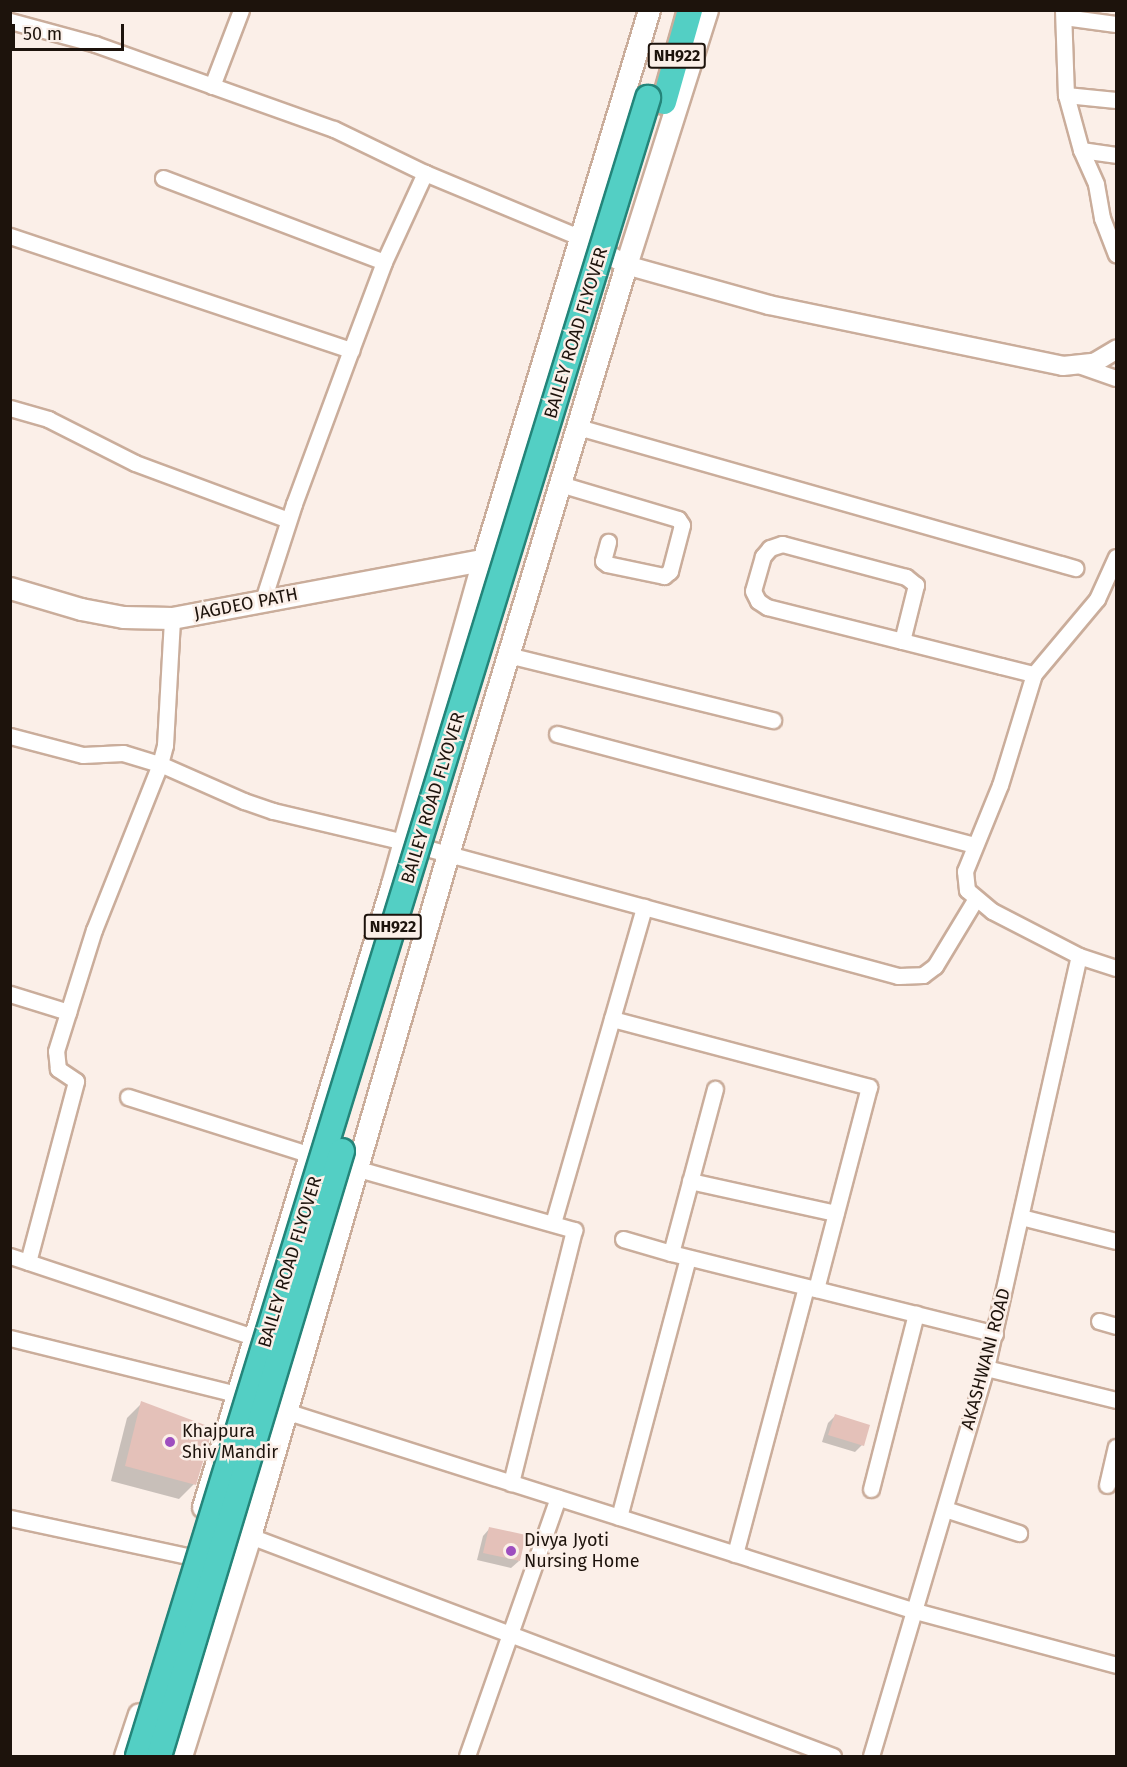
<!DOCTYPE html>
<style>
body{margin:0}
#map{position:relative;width:1127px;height:1767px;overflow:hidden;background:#fbefe8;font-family:"Fira Sans",sans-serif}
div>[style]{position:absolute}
.shadow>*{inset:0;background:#0003}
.building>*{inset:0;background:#e4c1b9}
.roads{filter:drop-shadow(2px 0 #caad9b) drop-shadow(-2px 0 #caad9b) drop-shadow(0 2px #caad9b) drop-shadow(0 -2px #caad9b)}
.minor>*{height:15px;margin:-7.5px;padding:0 7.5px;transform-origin:7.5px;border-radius:7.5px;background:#fff}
.tertiary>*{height:18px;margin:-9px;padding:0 9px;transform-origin:9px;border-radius:9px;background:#fff}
.secondary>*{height:21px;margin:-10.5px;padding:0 10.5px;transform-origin:10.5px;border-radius:10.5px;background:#fff}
.trunk>*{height:24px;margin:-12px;padding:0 12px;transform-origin:12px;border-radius:12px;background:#53cfc4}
.bridges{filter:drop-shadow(2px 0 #24857a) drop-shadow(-2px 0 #24857a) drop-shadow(0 2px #24857a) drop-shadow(0 -2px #24857a)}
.trunk-bridge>*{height:24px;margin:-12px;padding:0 12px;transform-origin:12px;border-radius:12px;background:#53cfc4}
.dots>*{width:16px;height:16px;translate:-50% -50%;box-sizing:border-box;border:3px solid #fbefe8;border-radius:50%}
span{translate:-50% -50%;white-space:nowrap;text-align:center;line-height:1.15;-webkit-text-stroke:5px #fbefe8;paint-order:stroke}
.shield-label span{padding:2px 4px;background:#fbefe8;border:2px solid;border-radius:4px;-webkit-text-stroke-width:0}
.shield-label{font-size:16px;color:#1d130c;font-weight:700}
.street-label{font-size:18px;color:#1d130c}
.poi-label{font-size:18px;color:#1d130c}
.left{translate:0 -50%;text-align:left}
.frame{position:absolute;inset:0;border:12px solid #1d130c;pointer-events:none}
.scale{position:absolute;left:12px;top:24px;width:112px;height:27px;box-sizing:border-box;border:3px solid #1d130c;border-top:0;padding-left:8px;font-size:18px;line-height:21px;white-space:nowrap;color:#1d130c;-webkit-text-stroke:4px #fbefe8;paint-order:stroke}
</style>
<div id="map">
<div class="shadow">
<i style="clip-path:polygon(142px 1403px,194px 1484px,179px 1499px,111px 1481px,127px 1418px)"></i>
<i style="clip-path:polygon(835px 1416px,862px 1445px,855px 1452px,822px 1442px,828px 1423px)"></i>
<i style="clip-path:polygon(490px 1528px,519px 1561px,511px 1568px,477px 1560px,483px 1536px)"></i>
</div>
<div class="building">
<i style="clip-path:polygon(141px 1401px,213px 1428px,196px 1485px,125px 1466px)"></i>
<i style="clip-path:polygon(835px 1414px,870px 1425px,864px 1446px,828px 1435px)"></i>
<i style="clip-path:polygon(489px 1527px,526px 1535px,520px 1561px,483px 1553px)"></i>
</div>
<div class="roads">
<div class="minor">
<i style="left:1063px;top:10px;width:85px;rotate:88deg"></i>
<i style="left:1066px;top:95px;width:57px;rotate:74.7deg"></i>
<i style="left:1081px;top:150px;width:37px;rotate:66deg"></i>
<i style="left:1096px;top:184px;width:35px;rotate:80deg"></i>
<i style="left:1102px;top:218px;width:39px;rotate:69deg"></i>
<i style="left:1064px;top:17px;width:52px;rotate:7.7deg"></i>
<i style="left:10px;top:21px;width:88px;rotate:15.1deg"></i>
<i style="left:95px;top:44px;width:254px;rotate:19.6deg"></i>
<i style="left:334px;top:129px;width:101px;rotate:25.8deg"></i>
<i style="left:425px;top:173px;width:167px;rotate:22.6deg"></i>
<i style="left:212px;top:86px;width:81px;rotate:-69.1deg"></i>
<i style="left:1066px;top:95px;width:50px;rotate:5.7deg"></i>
<i style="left:1081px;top:150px;width:35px;rotate:8deg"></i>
<i style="left:163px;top:178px;width:236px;rotate:20.8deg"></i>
<i style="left:10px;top:236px;width:360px;rotate:18.5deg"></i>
<i style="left:1081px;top:366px;width:37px;rotate:19deg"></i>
<i style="left:10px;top:408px;width:40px;rotate:16deg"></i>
<i style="left:48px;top:419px;width:97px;rotate:26.8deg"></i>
<i style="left:135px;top:463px;width:163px;rotate:20.4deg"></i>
<i style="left:578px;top:427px;width:517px;rotate:15.84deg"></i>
<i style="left:560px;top:484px;width:123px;rotate:16.5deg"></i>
<i style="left:678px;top:519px;width:7px;rotate:56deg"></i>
<i style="left:682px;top:525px;width:48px;rotate:104.6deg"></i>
<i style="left:670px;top:571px;width:8px;rotate:140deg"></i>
<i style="left:664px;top:576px;width:58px;rotate:-168.1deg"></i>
<i style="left:607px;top:564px;width:5px;rotate:-143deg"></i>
<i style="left:603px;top:561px;width:20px;rotate:-75deg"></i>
<i style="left:1116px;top:557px;width:46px;rotate:114.3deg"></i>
<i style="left:1097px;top:599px;width:98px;rotate:130deg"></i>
<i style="left:1034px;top:674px;width:116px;rotate:107deg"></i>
<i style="left:1000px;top:785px;width:93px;rotate:112.1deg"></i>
<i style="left:965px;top:871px;width:19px;rotate:84deg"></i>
<i style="left:967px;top:890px;width:33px;rotate:40deg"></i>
<i style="left:992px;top:911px;width:98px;rotate:27.3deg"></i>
<i style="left:1079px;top:956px;width:39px;rotate:18deg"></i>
<i style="left:263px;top:600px;width:101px;rotate:-72.1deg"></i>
<i style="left:294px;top:504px;width:164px;rotate:-69.7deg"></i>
<i style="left:351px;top:350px;width:94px;rotate:-69.4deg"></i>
<i style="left:384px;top:262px;width:98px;rotate:-65.3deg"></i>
<i style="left:902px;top:641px;width:58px;rotate:-76deg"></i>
<i style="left:916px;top:585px;width:13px;rotate:-141deg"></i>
<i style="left:906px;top:577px;width:128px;rotate:-165.1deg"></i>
<i style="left:782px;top:544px;width:13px;rotate:162deg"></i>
<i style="left:770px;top:548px;width:11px;rotate:131deg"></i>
<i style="left:763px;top:556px;width:36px;rotate:106deg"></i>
<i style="left:753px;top:591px;width:11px;rotate:63deg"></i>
<i style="left:758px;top:601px;width:11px;rotate:34deg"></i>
<i style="left:767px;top:607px;width:139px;rotate:14.1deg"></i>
<i style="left:902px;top:641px;width:102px;rotate:14.2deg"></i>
<i style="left:1001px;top:666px;width:34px;rotate:14deg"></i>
<i style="left:508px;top:655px;width:273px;rotate:13.8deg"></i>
<i style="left:557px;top:734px;width:432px;rotate:14.9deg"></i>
<i style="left:10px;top:736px;width:75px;rotate:14.6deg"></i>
<i style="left:83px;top:755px;width:40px;rotate:-2.9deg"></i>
<i style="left:123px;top:753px;width:39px;rotate:17deg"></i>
<i style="left:160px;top:764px;width:92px;rotate:23.8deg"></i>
<i style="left:244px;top:801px;width:31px;rotate:19deg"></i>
<i style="left:273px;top:811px;width:135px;rotate:13.3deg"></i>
<i style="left:404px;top:842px;width:512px;rotate:15.18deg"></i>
<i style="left:898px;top:976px;width:25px;rotate:-2deg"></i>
<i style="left:923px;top:975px;width:15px;rotate:-37deg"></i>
<i style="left:935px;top:966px;width:77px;rotate:-58.8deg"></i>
<i style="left:10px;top:994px;width:61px;rotate:17.2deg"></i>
<i style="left:612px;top:1019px;width:266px;rotate:14.8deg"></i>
<i style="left:869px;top:1087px;width:209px;rotate:104.7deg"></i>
<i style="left:128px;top:1097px;width:189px;rotate:17.6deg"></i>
<i style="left:355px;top:1168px;width:228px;rotate:15.8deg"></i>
<i style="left:574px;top:1230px;width:261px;rotate:104deg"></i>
<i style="left:690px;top:1181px;width:149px;rotate:12.4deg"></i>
<i style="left:1021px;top:1217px;width:98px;rotate:14.2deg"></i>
<i style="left:553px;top:1223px;width:329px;rotate:-73.9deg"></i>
<i style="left:623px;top:1239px;width:50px;rotate:16.3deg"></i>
<i style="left:671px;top:1253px;width:334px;rotate:14deg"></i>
<i style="left:671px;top:1253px;width:170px;rotate:-75deg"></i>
<i style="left:10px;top:1256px;width:256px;rotate:18.4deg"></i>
<i style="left:28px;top:1262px;width:187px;rotate:-75.1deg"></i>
<i style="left:76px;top:1081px;width:22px;rotate:-146deg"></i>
<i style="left:58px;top:1069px;width:18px;rotate:-96deg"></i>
<i style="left:56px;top:1051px;width:127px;rotate:-72.6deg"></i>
<i style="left:94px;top:930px;width:179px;rotate:-68.3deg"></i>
<i style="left:160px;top:764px;width:20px;rotate:-75deg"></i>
<i style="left:165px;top:745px;width:127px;rotate:-86.8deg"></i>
<i style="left:1099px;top:1321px;width:18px;rotate:16deg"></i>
<i style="left:10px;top:1338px;width:242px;rotate:13.9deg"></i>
<i style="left:986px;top:1368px;width:134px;rotate:13.8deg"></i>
<i style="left:279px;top:1409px;width:667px;rotate:17.62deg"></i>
<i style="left:915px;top:1611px;width:208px;rotate:15deg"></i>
<i style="left:1107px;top:1485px;width:39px;rotate:-77deg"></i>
<i style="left:871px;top:1489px;width:181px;rotate:-75.6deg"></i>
<i style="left:945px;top:1509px;width:78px;rotate:18deg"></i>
<i style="left:619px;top:1517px;width:268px;rotate:-75.1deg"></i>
<i style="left:10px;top:1518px;width:182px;rotate:12.1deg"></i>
<i style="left:250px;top:1536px;width:623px;rotate:20.67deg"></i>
<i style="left:735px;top:1554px;width:276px;rotate:-75.1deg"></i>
<i style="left:467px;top:1756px;width:274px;rotate:-70.6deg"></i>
<i style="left:871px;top:1756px;width:405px;rotate:-73.5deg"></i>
<i style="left:986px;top:1368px;width:422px;rotate:-77.3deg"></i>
</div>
<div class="tertiary">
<i style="left:591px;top:244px;width:41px;rotate:31deg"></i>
<i style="left:626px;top:265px;width:148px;rotate:15.6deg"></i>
<i style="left:769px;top:305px;width:300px;rotate:11.7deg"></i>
<i style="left:1063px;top:366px;width:31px;rotate:-6deg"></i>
<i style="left:1094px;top:363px;width:26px;rotate:-31deg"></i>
</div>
<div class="secondary">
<i style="left:10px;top:588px;width:74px;rotate:16.5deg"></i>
<i style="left:81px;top:609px;width:43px;rotate:10.8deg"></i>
<i style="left:123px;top:617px;width:49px;rotate:1.2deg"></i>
<i style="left:172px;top:618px;width:316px;rotate:-10.6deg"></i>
<i style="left:203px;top:1507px;width:651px;rotate:-73.12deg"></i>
<i style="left:392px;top:884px;width:337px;rotate:-74.3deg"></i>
<i style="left:483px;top:560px;width:575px;rotate:-73.21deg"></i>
<i style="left:125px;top:1756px;width:44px;rotate:-71.6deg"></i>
<i style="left:181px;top:1756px;width:231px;rotate:-72.6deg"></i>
<i style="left:250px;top:1536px;width:710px;rotate:-73.81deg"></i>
<i style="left:448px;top:854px;width:615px;rotate:-73.18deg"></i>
<i style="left:626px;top:265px;width:268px;rotate:-72.4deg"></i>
</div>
<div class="trunk">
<i style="left:664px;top:102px;width:96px;rotate:-74.2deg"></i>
</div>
</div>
<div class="bridges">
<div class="trunk-bridge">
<i style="left:138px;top:1756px;width:1735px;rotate:-72.9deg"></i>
<i style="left:159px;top:1756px;width:632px;rotate:-73.17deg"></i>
</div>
</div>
<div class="dots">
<i style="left:170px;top:1442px;background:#9e4ebf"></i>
<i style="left:511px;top:1551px;background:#9e4ebf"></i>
</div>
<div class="shield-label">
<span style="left:677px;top:56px">NH922</span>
<span style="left:393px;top:927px">NH922</span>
</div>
<div class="street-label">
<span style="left:576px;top:333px;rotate:-73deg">BAILEY ROAD FLYOVER</span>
<span style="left:246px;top:604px;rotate:-11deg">JAGDEO PATH</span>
<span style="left:433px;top:798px;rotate:-73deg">BAILEY ROAD FLYOVER</span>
<span style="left:290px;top:1262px;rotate:-73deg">BAILEY ROAD FLYOVER</span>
<span style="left:986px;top:1359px;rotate:-75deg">AKASHWANI ROAD</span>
</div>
<div class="poi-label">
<span class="left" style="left:182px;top:1442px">Khajpura<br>Shiv Mandir</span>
<span class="left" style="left:524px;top:1551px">Divya Jyoti<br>Nursing Home</span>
</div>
<div class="frame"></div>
<div class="scale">50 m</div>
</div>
